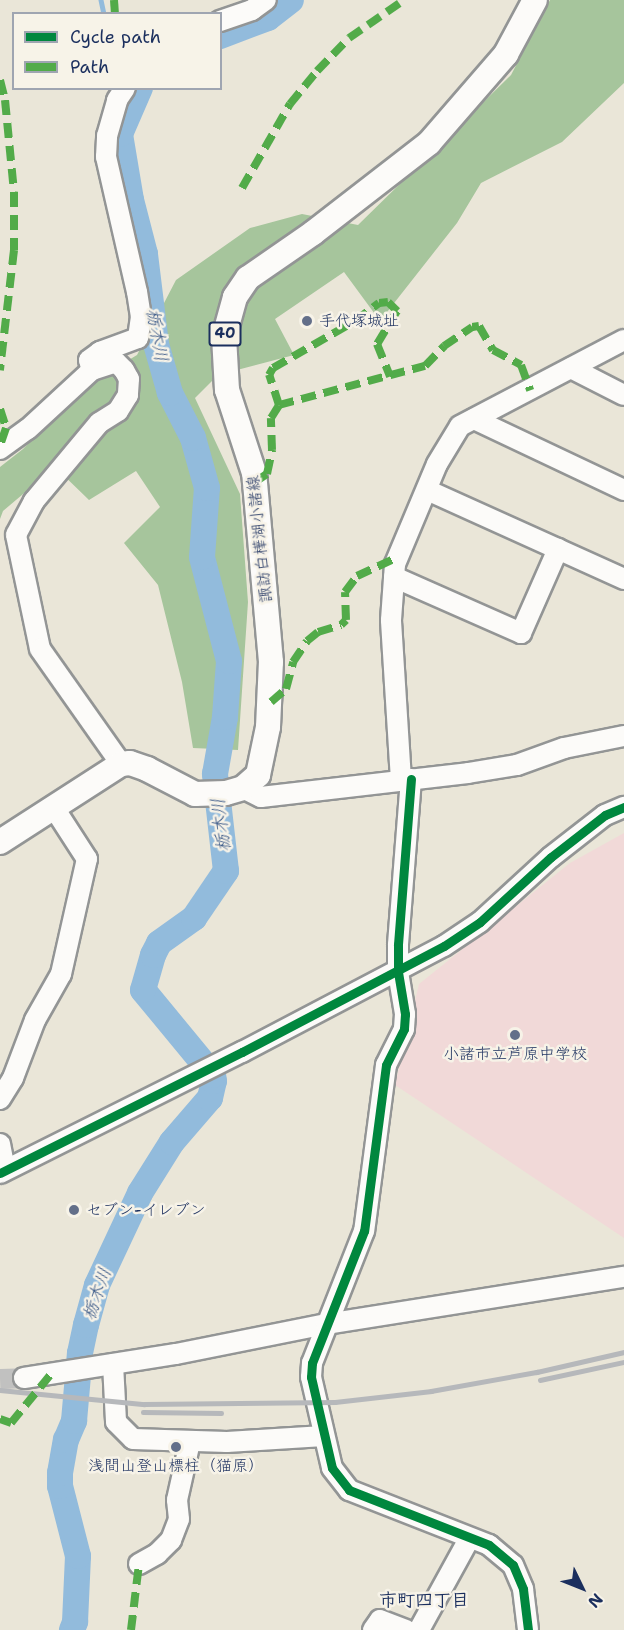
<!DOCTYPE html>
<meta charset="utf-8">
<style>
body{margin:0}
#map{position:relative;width:624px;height:1630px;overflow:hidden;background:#eae6d8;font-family:"Shantell Sans","Klee One",sans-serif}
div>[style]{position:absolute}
.built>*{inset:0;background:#f1d9d8}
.forest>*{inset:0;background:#a6c59c}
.stream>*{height:4.5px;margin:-2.25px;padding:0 2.25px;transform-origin:2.25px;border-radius:2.25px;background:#92bbdc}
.river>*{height:26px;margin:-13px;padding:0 13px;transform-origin:13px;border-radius:13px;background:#92bbdc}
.minor-tunnel>*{height:20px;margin-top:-10px;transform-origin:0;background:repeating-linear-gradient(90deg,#c1c1c0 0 20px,transparent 0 30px)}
.roads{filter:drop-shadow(2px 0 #939595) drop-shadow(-2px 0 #939595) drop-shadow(0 2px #939595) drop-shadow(0 -2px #939595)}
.minor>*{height:20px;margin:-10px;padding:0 10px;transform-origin:10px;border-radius:10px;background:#fcfbf9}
.major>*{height:24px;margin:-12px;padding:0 12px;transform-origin:12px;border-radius:12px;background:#fcfbf9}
.rail>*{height:4.5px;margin:-2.25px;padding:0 2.25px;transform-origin:2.25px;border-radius:2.25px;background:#b6b8bb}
.quiet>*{height:8px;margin-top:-4px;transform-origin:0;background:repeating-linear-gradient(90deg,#52ab49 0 15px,transparent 0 23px)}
.cycleway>*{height:9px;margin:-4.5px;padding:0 4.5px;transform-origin:4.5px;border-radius:4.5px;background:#00873e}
.dots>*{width:16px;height:16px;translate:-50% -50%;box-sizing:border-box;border:3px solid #f7f3e8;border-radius:50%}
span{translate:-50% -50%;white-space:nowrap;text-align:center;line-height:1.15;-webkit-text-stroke:5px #f7f3e8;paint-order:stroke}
.shield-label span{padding:2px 4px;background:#f7f3e8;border:2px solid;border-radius:4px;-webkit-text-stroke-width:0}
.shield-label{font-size:15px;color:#1b2f5e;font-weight:700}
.poi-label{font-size:16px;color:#1b2f5e}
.left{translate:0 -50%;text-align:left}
.street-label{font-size:16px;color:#1b2f5e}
.water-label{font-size:18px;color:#335384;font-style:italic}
.neighbourhood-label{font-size:18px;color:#1b2f5e;font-weight:700}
.legend{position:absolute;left:12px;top:12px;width:210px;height:78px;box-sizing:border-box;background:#f7f3e8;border:2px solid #9fa5b1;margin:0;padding:8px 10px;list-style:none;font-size:18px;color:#1b2f5e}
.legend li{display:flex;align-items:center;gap:12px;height:30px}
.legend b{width:30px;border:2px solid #9fa5b1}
.north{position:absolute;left:552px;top:1558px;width:60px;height:60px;-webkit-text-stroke:4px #f7f3e8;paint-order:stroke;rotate:133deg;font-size:16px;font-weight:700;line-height:24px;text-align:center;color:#1b2f5e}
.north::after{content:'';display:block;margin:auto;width:21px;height:27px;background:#1b2f5e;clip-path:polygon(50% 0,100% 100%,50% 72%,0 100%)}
</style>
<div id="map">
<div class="built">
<i style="clip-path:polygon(624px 833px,624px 1238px,395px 1085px,419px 984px,570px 863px)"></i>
</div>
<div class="forest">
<i style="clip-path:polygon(550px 0,624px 0,624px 83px,562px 142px,481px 183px,457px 223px,380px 321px,344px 272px,275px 319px,294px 355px,218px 375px,195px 398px,240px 494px,248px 602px,238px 750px,193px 748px,182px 682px,158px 585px,124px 543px,160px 507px,136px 471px,89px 500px,55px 467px,3px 511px,0 519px,0 467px,23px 449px,70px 401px,97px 379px,137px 355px,176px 280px,250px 228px,302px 214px,358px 225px,511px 75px)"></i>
</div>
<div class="stream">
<i style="left:101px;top:0;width:14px;rotate:78deg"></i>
<i style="left:136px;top:88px;width:3px;rotate:72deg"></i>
</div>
<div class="river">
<i style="left:220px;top:36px;width:51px;rotate:-20.6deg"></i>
<i style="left:268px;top:18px;width:29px;rotate:-38deg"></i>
<i style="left:72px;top:1630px;width:9px;rotate:-69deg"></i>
<i style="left:75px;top:1622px;width:66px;rotate:-87.4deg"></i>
<i style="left:78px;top:1556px;width:72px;rotate:-104.4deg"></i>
<i style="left:60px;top:1486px;width:13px;rotate:-90deg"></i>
<i style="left:60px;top:1473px;width:34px;rotate:-80deg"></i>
<i style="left:66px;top:1440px;width:21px;rotate:-67deg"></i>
<i style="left:74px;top:1421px;width:68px;rotate:-85deg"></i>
<i style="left:80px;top:1353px;width:29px;rotate:-78deg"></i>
<i style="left:86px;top:1325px;width:41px;rotate:-74.6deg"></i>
<i style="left:97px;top:1285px;width:102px;rotate:-64.9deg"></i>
<i style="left:140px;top:1193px;width:60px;rotate:-57.9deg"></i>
<i style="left:172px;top:1142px;width:58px;rotate:-49.2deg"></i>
<i style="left:210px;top:1098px;width:17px;rotate:-77deg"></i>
<i style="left:214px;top:1081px;width:6px;rotate:-99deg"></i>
<i style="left:213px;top:1075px;width:110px;rotate:-129.5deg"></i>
<i style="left:143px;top:990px;width:36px;rotate:-74deg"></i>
<i style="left:153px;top:955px;width:13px;rotate:-63deg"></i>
<i style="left:159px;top:943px;width:43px;rotate:-35.5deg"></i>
<i style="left:194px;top:918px;width:57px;rotate:-55.8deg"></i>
<i style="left:226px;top:871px;width:98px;rotate:-96.5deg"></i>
<i style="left:215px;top:774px;width:58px;rotate:-80deg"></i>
<i style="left:225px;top:717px;width:56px;rotate:-85.9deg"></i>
<i style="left:229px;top:661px;width:107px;rotate:-104.6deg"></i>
<i style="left:202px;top:557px;width:69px;rotate:-85.9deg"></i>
<i style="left:207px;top:488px;width:52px;rotate:-105.6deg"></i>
<i style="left:193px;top:438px;width:51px;rotate:-117.1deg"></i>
<i style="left:170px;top:393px;width:51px;rotate:-105.9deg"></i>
<i style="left:156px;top:344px;width:91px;rotate:-97deg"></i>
<i style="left:145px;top:254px;width:56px;rotate:-104.5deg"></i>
<i style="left:131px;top:200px;width:67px;rotate:-99.5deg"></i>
<i style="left:120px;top:134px;width:50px;rotate:-66.5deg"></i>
</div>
<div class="minor-tunnel">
<i style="left:0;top:1379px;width:24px;rotate:-2deg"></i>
</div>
<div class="roads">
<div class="minor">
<i style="left:220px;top:21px;width:34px;rotate:-19deg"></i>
<i style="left:252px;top:10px;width:17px;rotate:-36deg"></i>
<i style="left:571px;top:368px;width:59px;rotate:27deg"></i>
<i style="left:92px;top:370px;width:10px;rotate:-107deg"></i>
<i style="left:89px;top:360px;width:14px;rotate:-36deg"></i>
<i style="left:100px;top:352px;width:40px;rotate:-20.2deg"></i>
<i style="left:138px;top:338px;width:21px;rotate:-82deg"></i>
<i style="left:141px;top:317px;width:25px;rotate:-99deg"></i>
<i style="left:137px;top:292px;width:139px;rotate:-102.9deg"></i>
<i style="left:106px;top:157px;width:21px;rotate:-87deg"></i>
<i style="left:107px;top:136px;width:37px;rotate:-74deg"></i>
<i style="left:117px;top:100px;width:14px;rotate:-56deg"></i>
<i style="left:474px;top:419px;width:166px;rotate:25.3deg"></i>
<i style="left:0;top:449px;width:34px;rotate:-36deg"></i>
<i style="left:28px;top:429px;width:87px;rotate:-42.7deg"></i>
<i style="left:92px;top:370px;width:25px;rotate:-18deg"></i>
<i style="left:116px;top:362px;width:11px;rotate:45deg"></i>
<i style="left:124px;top:370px;width:10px;rotate:61deg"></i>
<i style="left:129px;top:379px;width:16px;rotate:94deg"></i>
<i style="left:128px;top:395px;width:19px;rotate:122deg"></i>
<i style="left:118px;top:411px;width:22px;rotate:148deg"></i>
<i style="left:99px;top:423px;width:102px;rotate:129.8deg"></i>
<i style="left:34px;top:501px;width:38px;rotate:118deg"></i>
<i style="left:16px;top:535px;width:116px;rotate:78.1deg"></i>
<i style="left:40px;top:649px;width:141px;rotate:54.8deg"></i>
<i style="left:427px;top:490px;width:216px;rotate:24.3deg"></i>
<i style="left:394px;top:577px;width:139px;rotate:23.8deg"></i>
<i style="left:521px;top:633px;width:92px;rotate:-66.2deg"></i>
<i style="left:411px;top:779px;width:167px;rotate:94.5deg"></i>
<i style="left:398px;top:945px;width:27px;rotate:90deg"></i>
<i style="left:398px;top:972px;width:43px;rotate:80.5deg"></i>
<i style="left:405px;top:1014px;width:15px;rotate:94deg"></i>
<i style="left:404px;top:1029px;width:40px;rotate:116.6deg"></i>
<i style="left:386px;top:1065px;width:167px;rotate:97.5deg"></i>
<i style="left:364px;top:1231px;width:142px;rotate:111.5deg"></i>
<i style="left:312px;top:1363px;width:14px;rotate:94deg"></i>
<i style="left:311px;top:1377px;width:93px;rotate:77deg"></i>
<i style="left:332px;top:1468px;width:28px;rotate:52deg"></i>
<i style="left:349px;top:1490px;width:150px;rotate:21.4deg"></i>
<i style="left:489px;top:1545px;width:31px;rotate:40deg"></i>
<i style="left:513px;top:1565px;width:26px;rotate:67deg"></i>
<i style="left:523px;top:1589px;width:41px;rotate:83deg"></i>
<i style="left:401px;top:780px;width:160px;rotate:-93.6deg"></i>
<i style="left:391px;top:620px;width:56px;rotate:-85.9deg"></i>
<i style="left:395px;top:564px;width:108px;rotate:-67.2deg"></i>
<i style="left:437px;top:464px;width:44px;rotate:-58.8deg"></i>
<i style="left:460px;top:426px;width:185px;rotate:-27.7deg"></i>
<i style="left:243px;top:788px;width:20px;rotate:27deg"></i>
<i style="left:261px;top:797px;width:208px;rotate:-6.6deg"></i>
<i style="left:468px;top:773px;width:50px;rotate:-9.3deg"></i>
<i style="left:517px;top:765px;width:50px;rotate:-19.9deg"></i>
<i style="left:564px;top:748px;width:61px;rotate:-11.3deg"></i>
<i style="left:0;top:1099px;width:25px;rotate:-58deg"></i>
<i style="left:13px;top:1078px;width:62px;rotate:-69.2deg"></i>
<i style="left:35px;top:1020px;width:53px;rotate:-60.5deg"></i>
<i style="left:61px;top:974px;width:118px;rotate:-77.3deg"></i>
<i style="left:87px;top:859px;width:61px;rotate:-122.9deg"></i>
<i style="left:0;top:1144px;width:26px;rotate:79deg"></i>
<i style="left:0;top:1173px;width:271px;rotate:-26.6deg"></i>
<i style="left:242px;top:1052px;width:228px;rotate:-27.7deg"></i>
<i style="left:444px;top:946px;width:43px;rotate:-33.7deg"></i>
<i style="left:480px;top:922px;width:96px;rotate:-42.5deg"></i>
<i style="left:551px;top:857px;width:68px;rotate:-37.9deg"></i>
<i style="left:605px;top:815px;width:21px;rotate:-23deg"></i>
<i style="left:113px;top:1364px;width:58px;rotate:87deg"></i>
<i style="left:116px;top:1422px;width:24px;rotate:45deg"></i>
<i style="left:133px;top:1439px;width:94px;rotate:1.8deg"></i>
<i style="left:227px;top:1442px;width:97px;rotate:-3.5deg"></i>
<i style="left:24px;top:1378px;width:154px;rotate:-9deg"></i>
<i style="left:176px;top:1354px;width:153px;rotate:-11.3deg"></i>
<i style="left:326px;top:1324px;width:302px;rotate:-9deg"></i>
<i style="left:139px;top:1564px;width:21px;rotate:-29deg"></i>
<i style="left:157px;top:1554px;width:20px;rotate:-45deg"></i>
<i style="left:171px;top:1540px;width:22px;rotate:-69deg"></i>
<i style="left:179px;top:1519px;width:19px;rotate:-96deg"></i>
<i style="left:177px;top:1500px;width:59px;rotate:-77.4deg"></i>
<i style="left:373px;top:1630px;width:12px;rotate:-55deg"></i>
<i style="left:380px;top:1620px;width:28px;rotate:21deg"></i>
<i style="left:419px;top:1630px;width:104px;rotate:-61.2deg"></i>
</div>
<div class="major">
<i style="left:0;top:842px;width:144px;rotate:-32.8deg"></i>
<i style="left:121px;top:764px;width:9px;rotate:-6deg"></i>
<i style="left:130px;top:763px;width:18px;rotate:19deg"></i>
<i style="left:147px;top:769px;width:54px;rotate:27.5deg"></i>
<i style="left:195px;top:794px;width:31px;rotate:-2deg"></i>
<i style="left:226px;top:793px;width:18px;rotate:-16deg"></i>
<i style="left:243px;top:788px;width:20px;rotate:-41deg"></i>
<i style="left:258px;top:775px;width:49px;rotate:-78.2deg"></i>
<i style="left:268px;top:727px;width:65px;rotate:-87.4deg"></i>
<i style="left:271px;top:662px;width:190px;rotate:-95.1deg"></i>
<i style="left:254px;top:473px;width:87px;rotate:-108deg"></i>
<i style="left:227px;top:390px;width:53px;rotate:-93.2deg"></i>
<i style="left:224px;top:337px;width:41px;rotate:-74.6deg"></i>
<i style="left:235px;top:297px;width:23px;rotate:-56deg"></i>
<i style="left:248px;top:278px;width:79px;rotate:-34.7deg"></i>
<i style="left:313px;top:233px;width:147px;rotate:-37.8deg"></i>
<i style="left:429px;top:143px;width:118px;rotate:-49.1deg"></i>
<i style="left:506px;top:54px;width:61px;rotate:-61.8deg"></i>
</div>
</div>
<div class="rail">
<i style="left:540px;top:1380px;width:86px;rotate:-12.1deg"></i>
<i style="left:0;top:1390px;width:145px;rotate:5.6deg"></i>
<i style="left:144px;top:1404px;width:191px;rotate:-0.6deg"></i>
<i style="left:335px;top:1402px;width:97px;rotate:-6.5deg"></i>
<i style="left:431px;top:1391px;width:108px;rotate:-10.2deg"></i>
<i style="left:537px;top:1372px;width:89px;rotate:-12.9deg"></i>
<i style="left:143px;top:1412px;width:78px;rotate:0.7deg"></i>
</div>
<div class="quiet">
<i style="left:114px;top:0;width:14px;rotate:86deg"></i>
<i style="left:0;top:80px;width:21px;rotate:76deg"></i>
<i style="left:5px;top:100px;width:92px;rotate:84.4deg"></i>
<i style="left:14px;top:192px;width:58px;rotate:90deg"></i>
<i style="left:14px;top:250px;width:121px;rotate:96.7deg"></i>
<i style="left:242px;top:188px;width:97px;rotate:-60.3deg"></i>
<i style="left:290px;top:104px;width:43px;rotate:-50.7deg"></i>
<i style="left:317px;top:71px;width:46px;rotate:-45.9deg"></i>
<i style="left:349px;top:38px;width:67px;rotate:-34.6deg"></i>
<i style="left:279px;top:405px;width:151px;rotate:-15deg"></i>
<i style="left:425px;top:366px;width:28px;rotate:-46deg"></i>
<i style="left:444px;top:346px;width:34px;rotate:-34deg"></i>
<i style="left:472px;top:327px;width:7px;rotate:-8deg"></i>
<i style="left:479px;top:326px;width:28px;rotate:60deg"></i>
<i style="left:493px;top:350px;width:32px;rotate:28deg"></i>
<i style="left:521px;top:365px;width:27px;rotate:70deg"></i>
<i style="left:0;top:409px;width:20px;rotate:72deg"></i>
<i style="left:6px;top:428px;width:18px;rotate:109deg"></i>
<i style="left:255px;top:482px;width:14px;rotate:-34deg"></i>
<i style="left:267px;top:474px;width:25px;rotate:-78deg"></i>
<i style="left:272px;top:450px;width:32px;rotate:-92deg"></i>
<i style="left:271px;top:418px;width:15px;rotate:-58deg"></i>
<i style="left:279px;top:405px;width:32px;rotate:-108deg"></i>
<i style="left:269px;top:375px;width:8px;rotate:-60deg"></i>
<i style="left:273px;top:368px;width:95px;rotate:-29.8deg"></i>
<i style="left:355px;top:321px;width:30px;rotate:-37deg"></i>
<i style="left:379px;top:303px;width:9px;rotate:-6deg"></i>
<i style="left:388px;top:302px;width:13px;rotate:45deg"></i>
<i style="left:397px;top:311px;width:39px;rotate:121deg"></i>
<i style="left:377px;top:344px;width:35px;rotate:68deg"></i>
<i style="left:271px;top:702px;width:20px;rotate:-41deg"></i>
<i style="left:286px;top:689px;width:28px;rotate:-75deg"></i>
<i style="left:293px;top:662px;width:25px;rotate:-56deg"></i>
<i style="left:307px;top:641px;width:14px;rotate:-39deg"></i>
<i style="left:318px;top:632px;width:24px;rotate:-17deg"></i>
<i style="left:341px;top:625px;width:7px;rotate:-45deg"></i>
<i style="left:346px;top:620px;width:28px;rotate:-92deg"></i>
<i style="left:345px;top:592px;width:20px;rotate:-53deg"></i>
<i style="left:357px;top:576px;width:45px;rotate:-24.9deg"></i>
<i style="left:0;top:1419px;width:12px;rotate:20deg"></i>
<i style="left:11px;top:1423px;width:63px;rotate:-50.8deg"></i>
<i style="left:131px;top:1630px;width:66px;rotate:-83.1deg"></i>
</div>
<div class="cycleway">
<i style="left:411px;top:779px;width:167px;rotate:94.5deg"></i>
<i style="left:398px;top:945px;width:27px;rotate:90deg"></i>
<i style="left:398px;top:972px;width:43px;rotate:80.5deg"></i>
<i style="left:405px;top:1014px;width:15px;rotate:94deg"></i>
<i style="left:404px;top:1029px;width:40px;rotate:116.6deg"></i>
<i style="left:386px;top:1065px;width:167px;rotate:97.5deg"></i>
<i style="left:364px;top:1231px;width:142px;rotate:111.5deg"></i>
<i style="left:312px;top:1363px;width:14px;rotate:94deg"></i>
<i style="left:311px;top:1377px;width:93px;rotate:77deg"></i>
<i style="left:332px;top:1468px;width:28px;rotate:52deg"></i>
<i style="left:349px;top:1490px;width:150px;rotate:21.4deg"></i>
<i style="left:489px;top:1545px;width:31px;rotate:40deg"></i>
<i style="left:513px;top:1565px;width:26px;rotate:67deg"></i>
<i style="left:523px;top:1589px;width:41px;rotate:83deg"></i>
<i style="left:0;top:1173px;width:271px;rotate:-26.6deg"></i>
<i style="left:242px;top:1052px;width:228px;rotate:-27.7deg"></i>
<i style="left:444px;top:946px;width:43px;rotate:-33.7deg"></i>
<i style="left:480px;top:922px;width:96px;rotate:-42.5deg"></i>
<i style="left:551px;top:857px;width:68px;rotate:-37.9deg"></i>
<i style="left:605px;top:815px;width:21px;rotate:-23deg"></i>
</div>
<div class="dots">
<i style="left:307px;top:321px;background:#636f89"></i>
<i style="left:515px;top:1035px;background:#636f89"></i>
<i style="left:74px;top:1210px;background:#636f89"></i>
<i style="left:176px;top:1447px;background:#636f89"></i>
</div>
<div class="shield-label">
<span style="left:225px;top:334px">40</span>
</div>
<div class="poi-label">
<span class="left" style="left:319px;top:321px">手代塚城址</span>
<span style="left:515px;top:1054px">小諸市立芦原中学校</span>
<span class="left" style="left:86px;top:1210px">セブン-イレブン</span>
<span style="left:176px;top:1466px">浅間山登山標柱（猫原）</span>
</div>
<div class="street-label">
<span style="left:260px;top:539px;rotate:-96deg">諏訪白樺湖小諸線</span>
</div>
<div class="water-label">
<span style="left:157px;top:335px;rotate:80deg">栃木川</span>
<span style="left:221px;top:825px;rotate:-97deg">栃木川</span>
<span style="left:97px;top:1294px;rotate:-71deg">栃木川</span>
</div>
<div class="neighbourhood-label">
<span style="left:424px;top:1600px">市町四丁目</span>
</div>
<ul class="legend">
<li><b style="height:8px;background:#00873e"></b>Cycle path</li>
<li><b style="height:8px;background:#52ab49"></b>Path</li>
</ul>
<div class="north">N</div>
</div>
